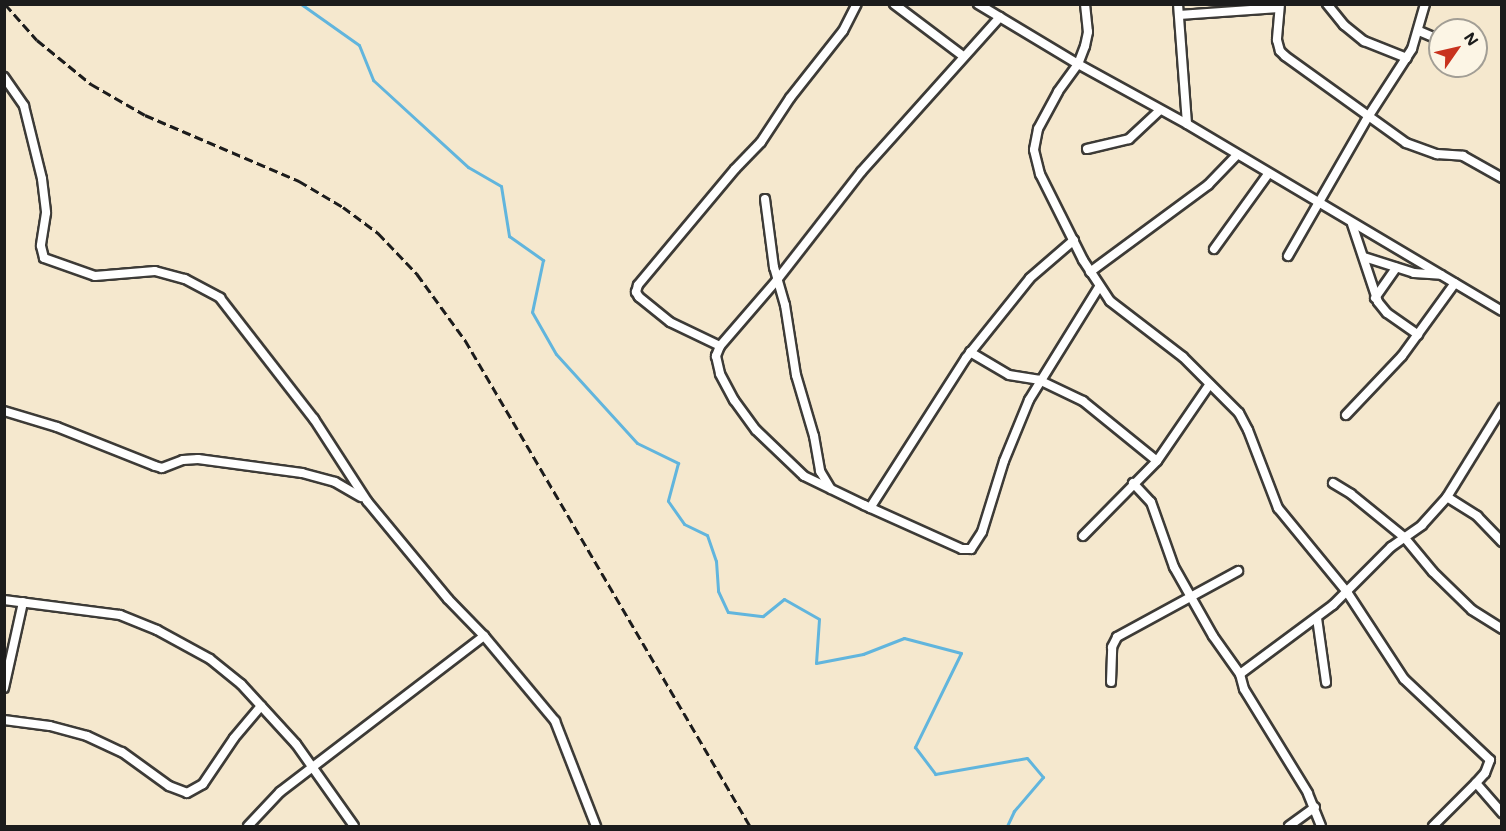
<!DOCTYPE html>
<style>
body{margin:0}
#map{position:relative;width:1506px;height:831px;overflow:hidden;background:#f5e8ce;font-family:Mali,sans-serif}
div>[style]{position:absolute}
.stream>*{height:3px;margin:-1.5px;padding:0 1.5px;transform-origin:1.5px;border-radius:1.5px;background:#61b5dd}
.roads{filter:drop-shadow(2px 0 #3d3b37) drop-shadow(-2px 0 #3d3b37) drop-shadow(0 2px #3d3b37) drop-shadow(0 -2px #3d3b37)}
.street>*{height:8px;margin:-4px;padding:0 4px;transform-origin:4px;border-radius:4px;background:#fff}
.rail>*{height:3px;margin-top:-1.5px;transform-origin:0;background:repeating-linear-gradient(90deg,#1c1c1c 0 9px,transparent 0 13.5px)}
span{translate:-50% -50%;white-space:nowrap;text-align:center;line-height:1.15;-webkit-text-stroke:4.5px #fcf5e5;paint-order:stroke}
.frame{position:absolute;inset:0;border:6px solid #1c1c1c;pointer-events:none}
.north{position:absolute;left:1428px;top:18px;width:60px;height:60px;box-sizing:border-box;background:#fcf5e5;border:2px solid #a29e95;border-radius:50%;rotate:56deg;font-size:16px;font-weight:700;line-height:24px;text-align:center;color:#1c1c1c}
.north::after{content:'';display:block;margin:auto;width:21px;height:27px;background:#c8321e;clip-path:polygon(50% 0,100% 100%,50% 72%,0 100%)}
</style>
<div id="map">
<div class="stream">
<i style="left:301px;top:4px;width:71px;rotate:35.3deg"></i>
<i style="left:359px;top:45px;width:38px;rotate:68deg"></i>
<i style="left:373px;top:80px;width:129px;rotate:42.5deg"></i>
<i style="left:468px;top:167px;width:38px;rotate:30deg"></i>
<i style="left:501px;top:186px;width:51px;rotate:80.9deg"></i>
<i style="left:509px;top:236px;width:42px;rotate:35.2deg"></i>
<i style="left:543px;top:260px;width:53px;rotate:101.9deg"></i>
<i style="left:532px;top:312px;width:48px;rotate:60.3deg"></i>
<i style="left:556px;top:354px;width:120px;rotate:47.7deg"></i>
<i style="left:637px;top:443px;width:46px;rotate:26deg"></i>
<i style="left:678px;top:463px;width:39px;rotate:105deg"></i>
<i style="left:668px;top:501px;width:28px;rotate:55deg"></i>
<i style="left:684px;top:524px;width:25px;rotate:26deg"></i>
<i style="left:707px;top:535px;width:28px;rotate:71deg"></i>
<i style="left:716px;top:561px;width:30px;rotate:86deg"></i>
<i style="left:718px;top:591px;width:23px;rotate:65deg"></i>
<i style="left:728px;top:612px;width:35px;rotate:7deg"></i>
<i style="left:763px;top:616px;width:27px;rotate:-39deg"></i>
<i style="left:784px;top:599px;width:40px;rotate:29.7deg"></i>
<i style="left:819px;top:619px;width:44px;rotate:93.9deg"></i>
<i style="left:816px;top:663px;width:48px;rotate:-10.8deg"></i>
<i style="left:863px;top:654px;width:44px;rotate:-21.3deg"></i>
<i style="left:904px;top:638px;width:59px;rotate:14.7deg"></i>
<i style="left:961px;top:653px;width:105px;rotate:116.1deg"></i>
<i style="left:915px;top:747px;width:34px;rotate:53deg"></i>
<i style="left:935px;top:774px;width:93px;rotate:-9.9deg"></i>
<i style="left:1027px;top:758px;width:25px;rotate:50deg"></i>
<i style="left:1043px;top:777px;width:45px;rotate:130.5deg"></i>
<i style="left:1014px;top:811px;width:17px;rotate:115deg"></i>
</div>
<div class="roads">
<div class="street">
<i style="left:894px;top:4px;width:86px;rotate:37deg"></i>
<i style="left:978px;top:4px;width:117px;rotate:31deg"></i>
<i style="left:1078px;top:64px;width:124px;rotate:28.8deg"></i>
<i style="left:1187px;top:124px;width:366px;rotate:30.7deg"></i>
<i style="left:1085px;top:4px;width:28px;rotate:84deg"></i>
<i style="left:1088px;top:32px;width:14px;rotate:102deg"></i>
<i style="left:1085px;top:46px;width:19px;rotate:111deg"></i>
<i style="left:1078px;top:64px;width:34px;rotate:126deg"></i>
<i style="left:1058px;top:92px;width:42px;rotate:118.4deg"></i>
<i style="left:1038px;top:129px;width:21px;rotate:101deg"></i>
<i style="left:1034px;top:150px;width:25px;rotate:76deg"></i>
<i style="left:1040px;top:174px;width:96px;rotate:63.4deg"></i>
<i style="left:1083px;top:260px;width:49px;rotate:56.6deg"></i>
<i style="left:1110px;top:301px;width:92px;rotate:37.5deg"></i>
<i style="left:1183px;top:357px;width:79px;rotate:45deg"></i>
<i style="left:1239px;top:413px;width:19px;rotate:62deg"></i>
<i style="left:1248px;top:430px;width:84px;rotate:69deg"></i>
<i style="left:1278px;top:508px;width:109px;rotate:50.6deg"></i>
<i style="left:1347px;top:592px;width:104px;rotate:56.8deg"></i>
<i style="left:1404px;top:679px;width:118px;rotate:43.3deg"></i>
<i style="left:1490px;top:760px;width:14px;rotate:111deg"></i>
<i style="left:1485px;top:773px;width:13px;rotate:132deg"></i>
<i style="left:1476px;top:783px;width:40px;rotate:49deg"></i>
<i style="left:1178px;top:4px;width:120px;rotate:85.7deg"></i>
<i style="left:1280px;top:4px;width:36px;rotate:95deg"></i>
<i style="left:1277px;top:40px;width:11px;rotate:75deg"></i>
<i style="left:1280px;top:51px;width:7px;rotate:45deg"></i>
<i style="left:1285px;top:56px;width:149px;rotate:35.7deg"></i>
<i style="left:1406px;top:143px;width:33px;rotate:20deg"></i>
<i style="left:1437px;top:154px;width:26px;rotate:4deg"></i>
<i style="left:1463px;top:156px;width:45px;rotate:29.4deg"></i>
<i style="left:1327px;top:4px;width:27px;rotate:51deg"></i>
<i style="left:1344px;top:25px;width:26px;rotate:39deg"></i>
<i style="left:1364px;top:41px;width:46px;rotate:21.6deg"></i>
<i style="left:1179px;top:15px;width:100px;rotate:-4deg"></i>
<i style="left:1000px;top:17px;width:208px;rotate:131.9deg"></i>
<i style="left:861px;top:172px;width:137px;rotate:127.9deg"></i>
<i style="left:777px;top:280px;width:87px;rotate:130.8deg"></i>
<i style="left:720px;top:346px;width:11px;rotate:112deg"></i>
<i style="left:716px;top:356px;width:18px;rotate:77deg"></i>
<i style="left:720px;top:374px;width:30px;rotate:62deg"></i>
<i style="left:734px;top:400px;width:37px;rotate:54deg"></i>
<i style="left:756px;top:430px;width:66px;rotate:43.8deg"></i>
<i style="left:804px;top:476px;width:67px;rotate:25.8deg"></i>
<i style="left:864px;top:505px;width:107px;rotate:24.2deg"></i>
<i style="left:962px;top:549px;width:9px"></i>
<i style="left:971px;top:549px;width:20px;rotate:-57deg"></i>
<i style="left:982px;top:532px;width:74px;rotate:-72.8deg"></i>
<i style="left:1004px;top:461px;width:66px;rotate:-67.7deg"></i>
<i style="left:1029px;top:400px;width:133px;rotate:-58.2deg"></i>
<i style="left:1419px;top:31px;width:23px;rotate:23deg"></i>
<i style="left:1476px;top:55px;width:2px;rotate:27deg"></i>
<i style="left:4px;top:77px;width:35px;rotate:55deg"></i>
<i style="left:24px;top:106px;width:75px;rotate:76.1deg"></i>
<i style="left:42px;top:179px;width:34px;rotate:83deg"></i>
<i style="left:46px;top:213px;width:33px;rotate:99deg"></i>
<i style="left:41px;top:246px;width:12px;rotate:76deg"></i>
<i style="left:44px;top:258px;width:54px;rotate:19.4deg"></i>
<i style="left:95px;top:276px;width:60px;rotate:-4.8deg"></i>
<i style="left:155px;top:271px;width:31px;rotate:15deg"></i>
<i style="left:185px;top:279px;width:40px;rotate:28deg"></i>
<i style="left:220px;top:298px;width:153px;rotate:52.2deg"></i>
<i style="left:314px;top:419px;width:98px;rotate:57.1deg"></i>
<i style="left:367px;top:501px;width:127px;rotate:50.4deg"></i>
<i style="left:448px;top:599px;width:52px;rotate:45.8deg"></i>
<i style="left:484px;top:636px;width:111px;rotate:50.1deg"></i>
<i style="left:555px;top:721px;width:113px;rotate:68.7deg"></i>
<i style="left:1087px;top:149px;width:43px;rotate:-13.4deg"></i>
<i style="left:1129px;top:139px;width:42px;rotate:-43.1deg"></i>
<i style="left:765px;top:199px;width:69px;rotate:82.5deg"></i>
<i style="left:774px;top:267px;width:40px;rotate:74deg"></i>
<i style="left:785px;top:305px;width:71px;rotate:81.1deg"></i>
<i style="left:796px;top:375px;width:64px;rotate:73.6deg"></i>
<i style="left:814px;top:436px;width:36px;rotate:80deg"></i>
<i style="left:820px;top:471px;width:21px;rotate:59deg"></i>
<i style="left:1352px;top:224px;width:82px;rotate:71.6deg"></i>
<i style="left:1378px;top:302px;width:14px;rotate:51deg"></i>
<i style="left:1387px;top:313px;width:38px;rotate:35deg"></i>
<i style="left:1214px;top:249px;width:92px;rotate:-54.2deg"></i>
<i style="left:1288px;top:256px;width:160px;rotate:-60.1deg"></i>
<i style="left:1368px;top:117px;width:81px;rotate:-57.1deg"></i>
<i style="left:1412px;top:49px;width:47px;rotate:-73.9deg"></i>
<i style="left:1364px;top:257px;width:52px;rotate:17.7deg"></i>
<i style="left:1414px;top:273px;width:27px;rotate:4deg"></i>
<i style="left:1090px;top:272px;width:147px;rotate:-36.4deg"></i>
<i style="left:1208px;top:185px;width:42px;rotate:-46deg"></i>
<i style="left:1375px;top:298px;width:37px;rotate:-55deg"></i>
<i style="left:720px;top:346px;width:55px;rotate:-154.4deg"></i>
<i style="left:670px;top:322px;width:40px;rotate:-141deg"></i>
<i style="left:639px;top:297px;width:6px;rotate:-121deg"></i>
<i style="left:636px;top:292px;width:7px;rotate:-74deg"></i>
<i style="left:638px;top:285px;width:151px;rotate:-50.1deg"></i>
<i style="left:735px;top:169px;width:37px;rotate:-46deg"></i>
<i style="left:761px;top:142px;width:53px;rotate:-56.6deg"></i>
<i style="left:790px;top:98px;width:85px;rotate:-51.7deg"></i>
<i style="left:843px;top:31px;width:30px;rotate:-63deg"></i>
<i style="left:970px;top:352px;width:45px;rotate:30.5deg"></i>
<i style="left:1009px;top:375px;width:30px;rotate:9deg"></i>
<i style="left:1039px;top:380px;width:49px;rotate:25.5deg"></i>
<i style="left:1083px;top:401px;width:95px;rotate:39deg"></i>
<i style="left:4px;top:411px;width:55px;rotate:16.8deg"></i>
<i style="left:57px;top:427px;width:105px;rotate:21.7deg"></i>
<i style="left:155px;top:466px;width:7px;rotate:16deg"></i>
<i style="left:162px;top:468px;width:22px;rotate:-21deg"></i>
<i style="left:183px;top:460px;width:15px;rotate:-4deg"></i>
<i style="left:198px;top:459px;width:105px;rotate:7.7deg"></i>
<i style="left:302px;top:473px;width:34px;rotate:15deg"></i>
<i style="left:335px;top:482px;width:30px;rotate:30deg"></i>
<i style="left:1346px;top:415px;width:81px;rotate:-46.5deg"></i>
<i style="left:1402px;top:356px;width:90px;rotate:-54deg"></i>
<i style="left:1133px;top:483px;width:26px;rotate:47deg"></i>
<i style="left:1151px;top:502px;width:69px;rotate:70.5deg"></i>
<i style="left:1174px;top:567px;width:79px;rotate:60.5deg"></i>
<i style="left:1213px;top:636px;width:47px;rotate:54.6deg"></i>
<i style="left:1333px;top:483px;width:21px;rotate:31deg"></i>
<i style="left:1351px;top:494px;width:68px;rotate:39.1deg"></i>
<i style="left:1404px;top:537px;width:45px;rotate:50.4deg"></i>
<i style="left:1433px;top:572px;width:54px;rotate:44.3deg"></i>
<i style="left:1472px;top:610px;width:36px;rotate:32deg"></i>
<i style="left:1447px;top:497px;width:36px;rotate:32deg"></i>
<i style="left:1477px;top:516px;width:36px;rotate:46deg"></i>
<i style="left:870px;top:508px;width:178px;rotate:-57.4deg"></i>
<i style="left:966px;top:358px;width:102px;rotate:-51.3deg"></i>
<i style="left:1030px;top:278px;width:58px;rotate:-40.8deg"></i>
<i style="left:1083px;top:536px;width:105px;rotate:-45.4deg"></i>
<i style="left:1157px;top:461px;width:93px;rotate:-55.5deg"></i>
<i style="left:4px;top:600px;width:117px;rotate:7.4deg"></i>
<i style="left:120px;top:615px;width:40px;rotate:22deg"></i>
<i style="left:157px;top:630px;width:60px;rotate:28.7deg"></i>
<i style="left:210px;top:659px;width:40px;rotate:39deg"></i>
<i style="left:241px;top:684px;width:81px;rotate:47.5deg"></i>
<i style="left:296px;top:744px;width:100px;rotate:54.7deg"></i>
<i style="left:1317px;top:618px;width:65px;rotate:82deg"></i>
<i style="left:1111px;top:682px;width:35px;rotate:-88deg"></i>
<i style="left:1112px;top:647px;width:11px;rotate:-63deg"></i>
<i style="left:1117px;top:637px;width:138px;rotate:-28.6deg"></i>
<i style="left:4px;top:688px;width:88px;rotate:-77.5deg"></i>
<i style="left:4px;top:720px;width:46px;rotate:7.4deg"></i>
<i style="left:50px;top:726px;width:38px;rotate:15deg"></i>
<i style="left:87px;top:736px;width:38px;rotate:25deg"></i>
<i style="left:122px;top:752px;width:58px;rotate:35.9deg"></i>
<i style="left:169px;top:786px;width:19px;rotate:21deg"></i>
<i style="left:187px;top:793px;width:18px;rotate:-29deg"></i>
<i style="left:203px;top:784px;width:55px;rotate:-56deg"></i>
<i style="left:234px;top:738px;width:42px;rotate:-49.8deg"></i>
<i style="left:248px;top:826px;width:47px;rotate:-46.7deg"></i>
<i style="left:280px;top:792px;width:257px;rotate:-37.4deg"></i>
<i style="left:1289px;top:826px;width:32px;rotate:-36deg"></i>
<i style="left:1321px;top:826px;width:35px;rotate:-112deg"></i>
<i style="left:1308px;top:793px;width:122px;rotate:-121.6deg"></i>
<i style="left:1244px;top:689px;width:16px;rotate:-105deg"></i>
<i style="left:1240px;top:674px;width:116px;rotate:-36.6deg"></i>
<i style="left:1333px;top:605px;width:82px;rotate:-45deg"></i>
<i style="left:1391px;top:547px;width:38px;rotate:-35deg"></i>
<i style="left:1422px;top:525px;width:38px;rotate:-48deg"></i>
<i style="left:1447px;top:497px;width:105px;rotate:-58.3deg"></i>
<i style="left:1433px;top:826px;width:61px;rotate:-45deg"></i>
</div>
</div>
<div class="rail">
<i style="left:5px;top:4px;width:48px;rotate:48.4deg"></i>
<i style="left:37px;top:40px;width:70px;rotate:39.2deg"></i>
<i style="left:91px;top:84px;width:62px;rotate:29.9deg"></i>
<i style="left:145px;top:115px;width:168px;rotate:23.2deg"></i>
<i style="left:299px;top:181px;width:51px;rotate:30.6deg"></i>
<i style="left:343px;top:207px;width:44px;rotate:36.6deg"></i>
<i style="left:378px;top:233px;width:57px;rotate:46.4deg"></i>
<i style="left:417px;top:274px;width:82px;rotate:54deg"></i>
<i style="left:465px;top:340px;width:563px;rotate:59.61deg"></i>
</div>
<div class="frame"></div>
<div class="north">N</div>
</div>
